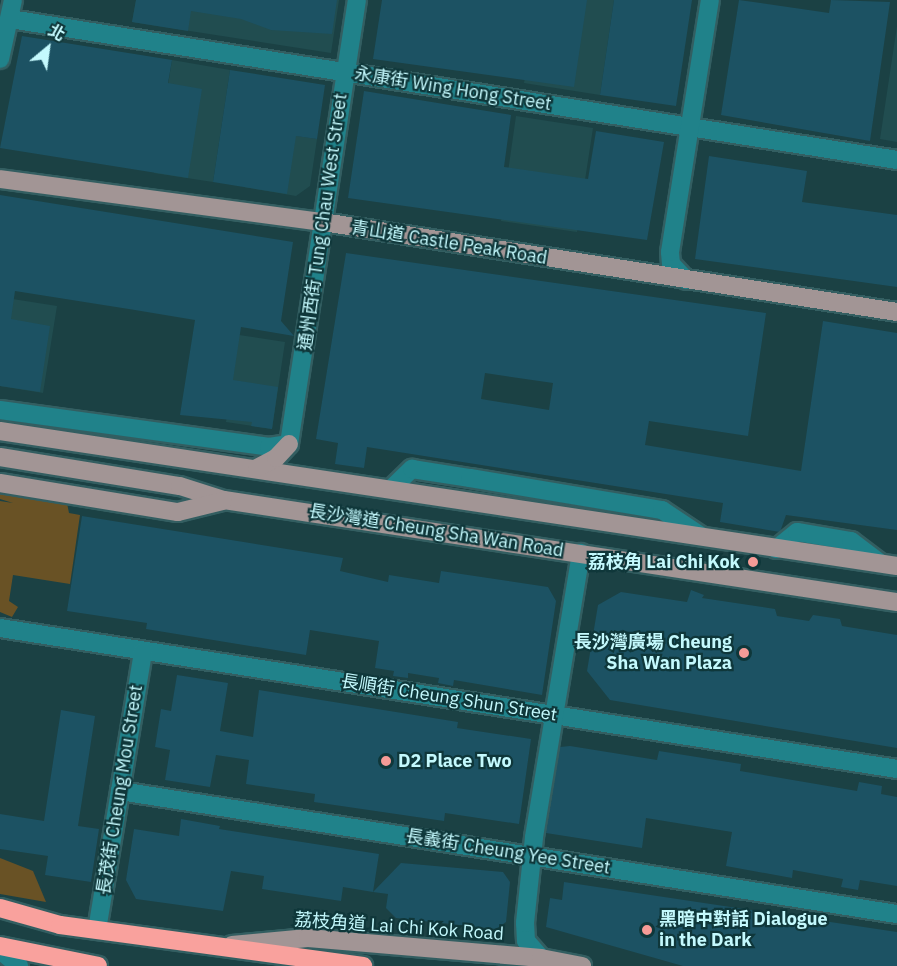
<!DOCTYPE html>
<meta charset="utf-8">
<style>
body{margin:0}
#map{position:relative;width:897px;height:966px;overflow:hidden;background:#1b4144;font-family:"IBM Plex Sans","Noto Sans TC",sans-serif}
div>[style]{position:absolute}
.built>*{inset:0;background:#214d50}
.green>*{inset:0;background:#695225}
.building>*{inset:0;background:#1c5263}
.roads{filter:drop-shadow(2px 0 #335e61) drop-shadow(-2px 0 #335e61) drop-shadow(0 2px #335e61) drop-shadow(0 -2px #335e61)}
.minor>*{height:18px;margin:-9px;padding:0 9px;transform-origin:9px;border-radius:9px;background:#20828a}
.major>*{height:18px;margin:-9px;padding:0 9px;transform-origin:9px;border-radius:9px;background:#a29595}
.highway>*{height:18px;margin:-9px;padding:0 9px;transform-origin:9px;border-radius:9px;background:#f9a19d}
.dots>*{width:16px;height:16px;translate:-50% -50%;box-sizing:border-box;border:3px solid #0f373a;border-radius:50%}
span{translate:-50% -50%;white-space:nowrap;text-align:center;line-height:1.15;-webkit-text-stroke:4.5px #0f373a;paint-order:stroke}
.street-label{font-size:18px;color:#c4f9fd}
.poi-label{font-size:18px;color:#c4f9fd;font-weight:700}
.right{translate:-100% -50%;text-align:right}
.left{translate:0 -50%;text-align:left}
.north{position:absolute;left:18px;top:18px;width:60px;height:60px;-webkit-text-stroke:4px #0f373a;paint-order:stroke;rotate:29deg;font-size:16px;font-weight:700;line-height:24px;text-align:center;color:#c4f9fd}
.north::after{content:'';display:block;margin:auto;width:21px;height:27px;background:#c4f9fd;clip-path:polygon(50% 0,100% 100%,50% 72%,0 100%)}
</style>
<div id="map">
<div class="built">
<i style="clip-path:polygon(136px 0,339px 0,331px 53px,132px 22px)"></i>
<i style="clip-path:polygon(537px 0,614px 0,600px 95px,524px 83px)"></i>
<i style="clip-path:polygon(897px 26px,897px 142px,880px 139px)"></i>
<i style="clip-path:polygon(172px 60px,230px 70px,213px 182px,154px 173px)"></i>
<i style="clip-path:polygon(516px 116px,593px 128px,577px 232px,501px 221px)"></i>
<i style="clip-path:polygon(253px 129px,317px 139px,310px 186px,296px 196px,244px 187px)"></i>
<i style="clip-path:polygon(0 297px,57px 306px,43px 393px,0 386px)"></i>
<i style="clip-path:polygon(239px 335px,285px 342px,272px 429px,226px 422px)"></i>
</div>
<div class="green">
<i style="clip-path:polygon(0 474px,48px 482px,66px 498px,69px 513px,80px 515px,70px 584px,13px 575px,9px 601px,18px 607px,12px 617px,0 612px,0 501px,13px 503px,0 499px)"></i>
<i style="clip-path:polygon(0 858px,33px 871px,46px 902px,0 894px)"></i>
</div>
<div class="building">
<i style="clip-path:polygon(136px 0,337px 0,332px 34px,271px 30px,241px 19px,191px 11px,188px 31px,132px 22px)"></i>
<i style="clip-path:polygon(382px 0,587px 0,574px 87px,373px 59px)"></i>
<i style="clip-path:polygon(614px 0,692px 0,676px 106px,600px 95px)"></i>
<i style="clip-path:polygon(739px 0,829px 13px,831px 0,890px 2px,870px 141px,721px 115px)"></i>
<i style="clip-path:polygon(22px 36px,172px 60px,168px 83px,202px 89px,188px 178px,0 148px)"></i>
<i style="clip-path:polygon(230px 70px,325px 85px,317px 139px,296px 136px,287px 194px,213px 182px)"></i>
<i style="clip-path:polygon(364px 91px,511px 115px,504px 167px,588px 179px,596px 131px,664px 142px,647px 240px,348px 198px)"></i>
<i style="clip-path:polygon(709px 156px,807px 171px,802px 202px,897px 215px,897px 287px,695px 259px)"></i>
<i style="clip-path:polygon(0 195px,293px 242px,281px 321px,294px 336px,241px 327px,233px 380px,278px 387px,272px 429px,251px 426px,252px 422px,180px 415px,195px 320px,135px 310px,15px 291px,11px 319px,50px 326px,40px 392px,0 386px)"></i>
<i style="clip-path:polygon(evenodd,346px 253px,766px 313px,748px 436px,649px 421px,645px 445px,801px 471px,823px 321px,897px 333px,897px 530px,786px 515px,780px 532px,720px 522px,723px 503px,367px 447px,364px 468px,335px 464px,338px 443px,316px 439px,346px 253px,485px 373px,553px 383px,549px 410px,481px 399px,485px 373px)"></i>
<i style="clip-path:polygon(82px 516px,343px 558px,340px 571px,388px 582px,389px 575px,439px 583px,441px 571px,548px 587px,556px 601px,542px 695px,454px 680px,453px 686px,438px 683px,439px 678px,408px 673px,408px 678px,393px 676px,394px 671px,375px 668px,379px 641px,310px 630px,306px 655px,146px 629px,147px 623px,67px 611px)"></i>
<i style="clip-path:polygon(691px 590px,704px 595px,702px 598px,775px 609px,777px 616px,809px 621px,813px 615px,840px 619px,842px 626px,897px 635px,897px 748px,610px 700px,587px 671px,598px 605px,621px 592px,687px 602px)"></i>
<i style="clip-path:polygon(177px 675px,228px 683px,220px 731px,253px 737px,259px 690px,458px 722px,457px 728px,531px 739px,519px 824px,445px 813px,444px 821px,314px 802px,315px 794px,246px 784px,249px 760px,216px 755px,210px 787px,165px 780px,170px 750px,155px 747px,161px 709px,171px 711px)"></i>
<i style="clip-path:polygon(61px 710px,95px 716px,78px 826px,99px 829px,91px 882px,45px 875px,48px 856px,0 849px,0 814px,44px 821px)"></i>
<i style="clip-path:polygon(570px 746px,657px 760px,659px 751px,741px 764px,740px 771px,857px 791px,859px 782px,882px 786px,881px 794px,897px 797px,897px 886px,860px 880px,858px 890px,841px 887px,843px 879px,793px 870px,792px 878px,726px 866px,732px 832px,646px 818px,642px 848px,546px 833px,560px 747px)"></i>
<i style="clip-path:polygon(181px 819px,220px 826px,219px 829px,379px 854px,373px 892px,343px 887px,341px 901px,262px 889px,264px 876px,231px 871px,223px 911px,136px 899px,126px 880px,134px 829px,179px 836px)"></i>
<i style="clip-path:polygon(401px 863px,503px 872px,510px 882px,506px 922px,496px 929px,396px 918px,386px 908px,388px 894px,373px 892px)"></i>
<i style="clip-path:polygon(564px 882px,897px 932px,897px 966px,683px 966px,546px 927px,550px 898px,562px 900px)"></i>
</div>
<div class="roads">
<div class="minor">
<i style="left:10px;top:19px;width:898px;rotate:9.03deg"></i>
<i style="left:0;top:59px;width:60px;rotate:-77.6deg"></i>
<i style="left:686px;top:280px;width:22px;rotate:-133deg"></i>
<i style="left:671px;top:264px;width:12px;rotate:-95deg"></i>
<i style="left:670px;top:252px;width:255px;rotate:-81deg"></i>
<i style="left:0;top:410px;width:272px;rotate:7.8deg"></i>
<i style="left:269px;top:447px;width:20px;rotate:-9deg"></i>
<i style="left:289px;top:444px;width:449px;rotate:-81.3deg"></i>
<i style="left:392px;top:488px;width:28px;rotate:-44deg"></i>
<i style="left:412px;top:469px;width:59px;rotate:8.8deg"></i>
<i style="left:470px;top:478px;width:195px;rotate:9.5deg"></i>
<i style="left:662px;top:510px;width:47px;rotate:33.7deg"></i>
<i style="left:776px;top:549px;width:27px;rotate:-39deg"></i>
<i style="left:797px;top:532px;width:55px;rotate:9.5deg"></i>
<i style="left:851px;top:541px;width:36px;rotate:37deg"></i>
<i style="left:0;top:628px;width:908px;rotate:8.93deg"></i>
<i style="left:120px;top:791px;width:787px;rotate:9deg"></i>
<i style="left:97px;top:930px;width:283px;rotate:-80.6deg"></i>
<i style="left:0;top:950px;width:25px;rotate:40deg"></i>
<i style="left:541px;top:958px;width:23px;rotate:-131deg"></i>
<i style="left:526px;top:941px;width:18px;rotate:-93deg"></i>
<i style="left:525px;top:923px;width:86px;rotate:-84deg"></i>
<i style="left:534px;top:837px;width:288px;rotate:-80.6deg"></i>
</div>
<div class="major">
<i style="left:0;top:179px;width:326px;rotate:7.6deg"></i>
<i style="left:323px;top:222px;width:581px;rotate:8.91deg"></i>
<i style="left:0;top:431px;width:907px;rotate:8.56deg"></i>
<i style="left:0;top:457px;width:182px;rotate:9.2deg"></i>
<i style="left:180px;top:486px;width:46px;rotate:17.7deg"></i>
<i style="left:224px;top:500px;width:681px;rotate:8.62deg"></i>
<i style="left:257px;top:468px;width:21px;rotate:-28deg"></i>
<i style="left:276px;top:458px;width:19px;rotate:-47deg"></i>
<i style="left:0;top:483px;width:180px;rotate:9.3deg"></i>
<i style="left:178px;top:512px;width:46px;rotate:-13.7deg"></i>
<i style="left:232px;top:945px;width:76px;rotate:-5.3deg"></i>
<i style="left:308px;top:938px;width:234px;rotate:4.9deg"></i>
<i style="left:541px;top:958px;width:42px;rotate:11deg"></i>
</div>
<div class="highway">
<i style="left:0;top:908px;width:62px;rotate:15.8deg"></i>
<i style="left:60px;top:925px;width:306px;rotate:7.7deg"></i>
<i style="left:0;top:946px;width:100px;rotate:11.5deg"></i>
</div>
</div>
<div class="dots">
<i style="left:753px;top:562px;background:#f59b97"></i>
<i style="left:744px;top:653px;background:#f59b97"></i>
<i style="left:386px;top:761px;background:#f59b97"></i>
<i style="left:647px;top:930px;background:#f59b97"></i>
</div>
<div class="street-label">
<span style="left:453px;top:89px;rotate:9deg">永康街 Wing Hong Street</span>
<span style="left:323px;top:222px;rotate:-82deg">通州西街 Tung Chau West Street</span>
<span style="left:449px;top:243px;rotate:9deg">青山道 Castle Peak Road</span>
<span style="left:436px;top:531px;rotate:9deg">長沙灣道 Cheung Sha Wan Road</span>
<span style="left:449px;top:698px;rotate:9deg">長順街 Cheung Shun Street</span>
<span style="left:120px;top:790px;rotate:-81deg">長茂街 Cheung Mou Street</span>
<span style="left:508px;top:852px;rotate:9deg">長義街 Cheung Yee Street</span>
<span style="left:399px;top:927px;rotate:4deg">荔枝角道 Lai Chi Kok Road</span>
</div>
<div class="poi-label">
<span class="right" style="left:740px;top:562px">荔枝角 Lai Chi Kok</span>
<span class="right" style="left:732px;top:653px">長沙灣廣場 Cheung<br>Sha Wan Plaza</span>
<span class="left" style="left:398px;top:761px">D2 Place Two</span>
<span class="left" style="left:659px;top:930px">黑暗中對話 Dialogue<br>in the Dark</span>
</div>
<div class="north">北</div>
</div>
